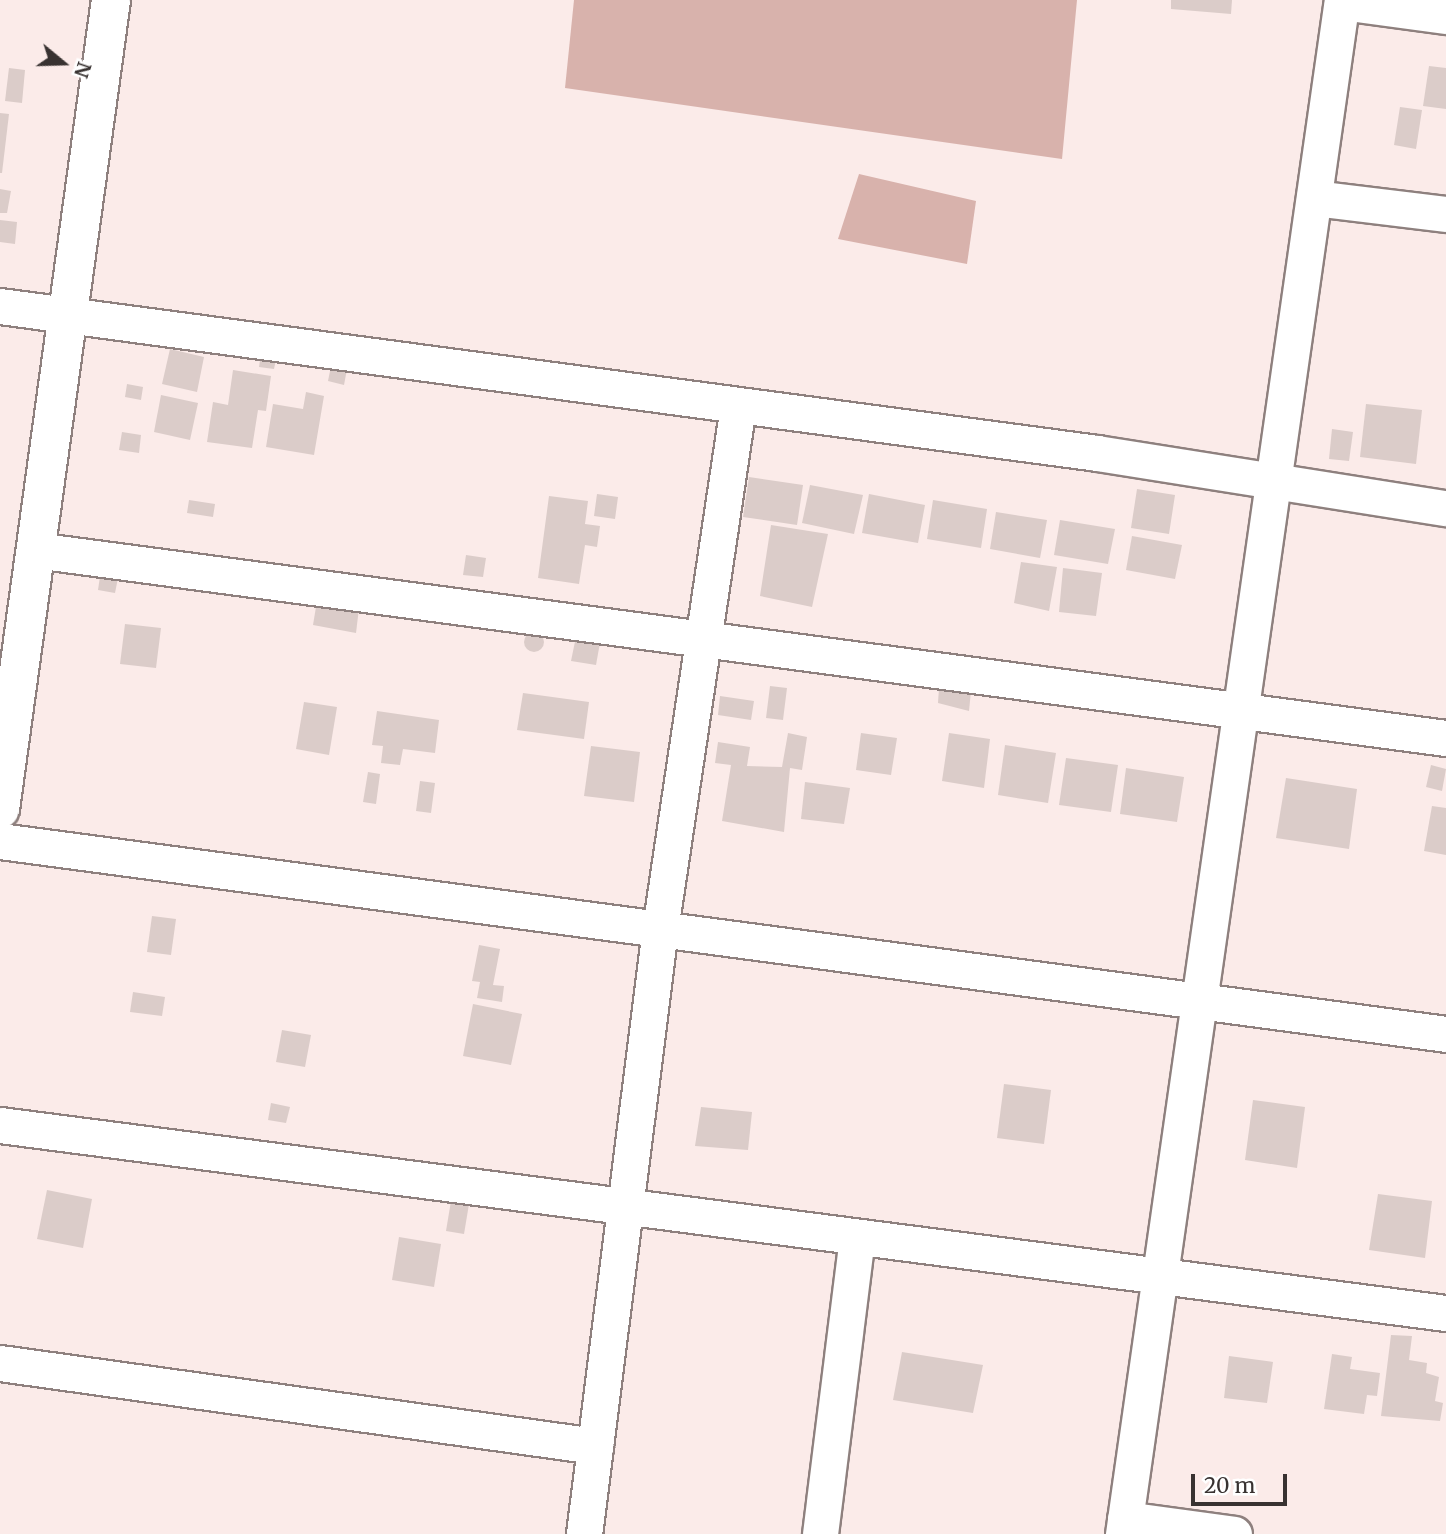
<!DOCTYPE html>
<style>
body{margin:0}
#map{position:relative;width:1446px;height:1534px;overflow:hidden;background:#fbebe9;font-family:Merriweather,serif}
div>[style]{position:absolute}
.green>*{inset:0;background:#d8b2ac}
.building>*{inset:0;background:#dbccc9}
.round{border-radius:50%}
.roads{filter:drop-shadow(2px 0 #8e807e) drop-shadow(-2px 0 #8e807e) drop-shadow(0 2px #8e807e) drop-shadow(0 -2px #8e807e)}
.minor>*{height:35px;margin:-17.5px;padding:0 17.5px;transform-origin:17.5px;border-radius:17.5px;background:#fff}
.tertiary>*{height:38px;margin:-19px;padding:0 19px;transform-origin:19px;border-radius:19px;background:#fff}
span{translate:-50% -50%;white-space:nowrap;text-align:center;line-height:1.15;-webkit-text-stroke:7px #fff;paint-order:stroke}
.north{position:absolute;left:28px;top:28px;width:70px;height:70px;-webkit-text-stroke:5px #fff;paint-order:stroke;rotate:109deg;font-size:19px;font-weight:700;line-height:28px;text-align:center;color:#383231}
.north::after{content:'';display:block;margin:auto;width:24px;height:32px;background:#383231;clip-path:polygon(50% 0,100% 100%,50% 72%,0 100%)}
.scale{position:absolute;left:1191px;top:1474px;width:96px;height:32px;box-sizing:border-box;border:4px solid #383231;border-top:0;padding-left:9px;font-size:21px;line-height:24px;white-space:nowrap;color:#383231;-webkit-text-stroke:5px #fff;paint-order:stroke}
</style>
<div id="map">
<div class="green">
<i style="clip-path:polygon(574px 0,1077px 0,1062px 159px,565px 88px)"></i>
<i style="clip-path:polygon(859px 174px,976px 201px,967px 264px,838px 239px)"></i>
</div>
<div class="building">
<i style="clip-path:polygon(1171px 0,1232px 0,1231px 14px,1171px 9px)"></i>
<i style="clip-path:polygon(1429px 66px,1446px 68px,1446px 109px,1423px 106px)"></i>
<i style="clip-path:polygon(9px 68px,25px 70px,22px 103px,5px 101px)"></i>
<i style="clip-path:polygon(1400px 107px,1422px 110px,1416px 149px,1394px 145px)"></i>
<i style="clip-path:polygon(0 113px,9px 114px,2px 173px,0 173px)"></i>
<i style="clip-path:polygon(0 189px,11px 191px,7px 213px,0 213px)"></i>
<i style="clip-path:polygon(0 220px,17px 222px,15px 244px,0 242px)"></i>
<i style="clip-path:polygon(170px 349px,204px 357px,197px 392px,162px 384px)"></i>
<i style="clip-path:polygon(261px 353px,277px 355px,274px 369px,259px 367px)"></i>
<i style="clip-path:polygon(332px 361px,348px 364px,344px 385px,328px 381px)"></i>
<i style="clip-path:polygon(233px 370px,271px 376px,266px 411px,258px 410px,252px 448px,207px 442px,213px 402px,228px 405px)"></i>
<i style="clip-path:polygon(127px 384px,143px 387px,141px 400px,125px 397px)"></i>
<i style="clip-path:polygon(306px 392px,324px 396px,314px 455px,266px 447px,273px 404px,303px 409px)"></i>
<i style="clip-path:polygon(161px 395px,198px 403px,190px 440px,154px 432px)"></i>
<i style="clip-path:polygon(1366px 404px,1422px 410px,1416px 464px,1360px 457px)"></i>
<i style="clip-path:polygon(1332px 429px,1353px 432px,1349px 461px,1329px 459px)"></i>
<i style="clip-path:polygon(122px 432px,141px 435px,139px 453px,119px 450px)"></i>
<i style="clip-path:polygon(749px 477px,803px 485px,797px 525px,743px 517px)"></i>
<i style="clip-path:polygon(810px 485px,863px 495px,854px 534px,802px 523px)"></i>
<i style="clip-path:polygon(1137px 489px,1175px 495px,1169px 534px,1131px 528px)"></i>
<i style="clip-path:polygon(597px 494px,618px 497px,615px 519px,594px 516px)"></i>
<i style="clip-path:polygon(869px 494px,925px 505px,918px 543px,862px 533px)"></i>
<i style="clip-path:polygon(549px 496px,588px 501px,585px 524px,600px 526px,597px 547px,585px 545px,579px 584px,538px 578px)"></i>
<i style="clip-path:polygon(189px 500px,215px 504px,213px 517px,187px 513px)"></i>
<i style="clip-path:polygon(933px 500px,987px 509px,981px 548px,927px 539px)"></i>
<i style="clip-path:polygon(996px 512px,1047px 520px,1040px 558px,990px 549px)"></i>
<i style="clip-path:polygon(1060px 520px,1115px 529px,1108px 564px,1054px 555px)"></i>
<i style="clip-path:polygon(771px 525px,828px 534px,812px 607px,760px 596px)"></i>
<i style="clip-path:polygon(1132px 536px,1182px 545px,1175px 579px,1126px 570px)"></i>
<i style="clip-path:polygon(466px 555px,486px 558px,483px 577px,463px 575px)"></i>
<i style="clip-path:polygon(1021px 562px,1057px 567px,1049px 611px,1014px 603px)"></i>
<i style="clip-path:polygon(1063px 568px,1102px 573px,1096px 616px,1059px 612px)"></i>
<i style="clip-path:polygon(101px 570px,119px 573px,115px 593px,98px 590px)"></i>
<i style="clip-path:polygon(317px 601px,359px 608px,356px 633px,313px 625px)"></i>
<i style="clip-path:polygon(125px 624px,161px 628px,156px 668px,120px 664px)"></i>
<i class="round" style="left:524px;top:632px;width:20px;height:20px"></i>
<i style="clip-path:polygon(577px 632px,601px 637px,596px 665px,571px 661px)"></i>
<i style="clip-path:polygon(770px 686px,787px 688px,783px 720px,766px 718px)"></i>
<i style="clip-path:polygon(939px 688px,971px 691px,969px 711px,938px 703px)"></i>
<i style="clip-path:polygon(523px 693px,589px 702px,584px 739px,517px 730px)"></i>
<i style="clip-path:polygon(720px 696px,754px 701px,751px 720px,718px 715px)"></i>
<i style="clip-path:polygon(304px 702px,337px 707px,329px 755px,296px 749px)"></i>
<i style="clip-path:polygon(377px 711px,439px 720px,435px 753px,403px 749px,400px 765px,381px 763px,383px 746px,372px 745px)"></i>
<i style="clip-path:polygon(788px 733px,807px 737px,802px 770px,790px 768px,784px 832px,722px 821px,731px 765px,715px 763px,718px 742px,750px 747px,747px 766px,782px 767px)"></i>
<i style="clip-path:polygon(861px 733px,897px 738px,891px 775px,856px 770px)"></i>
<i style="clip-path:polygon(949px 733px,990px 739px,984px 788px,942px 781px)"></i>
<i style="clip-path:polygon(1005px 745px,1056px 753px,1048px 803px,998px 795px)"></i>
<i style="clip-path:polygon(591px 746px,640px 752px,634px 802px,584px 796px)"></i>
<i style="clip-path:polygon(1066px 758px,1118px 765px,1111px 812px,1059px 805px)"></i>
<i style="clip-path:polygon(1431px 765px,1446px 769px,1442px 791px,1426px 787px)"></i>
<i style="clip-path:polygon(1126px 768px,1184px 777px,1177px 822px,1120px 814px)"></i>
<i style="clip-path:polygon(368px 772px,380px 774px,376px 804px,363px 802px)"></i>
<i style="clip-path:polygon(1286px 778px,1357px 789px,1349px 849px,1276px 838px)"></i>
<i style="clip-path:polygon(420px 781px,435px 783px,431px 813px,416px 811px)"></i>
<i style="clip-path:polygon(805px 782px,850px 788px,844px 824px,801px 819px)"></i>
<i style="clip-path:polygon(1432px 806px,1446px 808px,1446px 855px,1424px 851px)"></i>
<i style="clip-path:polygon(152px 916px,176px 919px,171px 955px,147px 952px)"></i>
<i style="clip-path:polygon(479px 945px,500px 949px,493px 985px,504px 986px,502px 1002px,477px 998px,480px 982px,472px 981px)"></i>
<i style="clip-path:polygon(133px 992px,165px 997px,162px 1016px,130px 1012px)"></i>
<i style="clip-path:polygon(473px 1004px,522px 1014px,511px 1065px,463px 1056px)"></i>
<i style="clip-path:polygon(282px 1030px,311px 1035px,305px 1067px,276px 1062px)"></i>
<i style="clip-path:polygon(1004px 1084px,1051px 1090px,1044px 1144px,997px 1138px)"></i>
<i style="clip-path:polygon(1253px 1100px,1305px 1107px,1297px 1168px,1245px 1160px)"></i>
<i style="clip-path:polygon(271px 1103px,290px 1107px,286px 1123px,268px 1120px)"></i>
<i style="clip-path:polygon(701px 1107px,752px 1112px,748px 1150px,695px 1146px)"></i>
<i style="clip-path:polygon(47px 1190px,92px 1199px,83px 1248px,37px 1239px)"></i>
<i style="clip-path:polygon(1378px 1194px,1432px 1201px,1425px 1258px,1369px 1250px)"></i>
<i style="clip-path:polygon(451px 1201px,469px 1204px,464px 1234px,446px 1231px)"></i>
<i style="clip-path:polygon(399px 1237px,441px 1244px,434px 1287px,392px 1280px)"></i>
<i style="clip-path:polygon(1391px 1335px,1412px 1336px,1409px 1360px,1427px 1363px,1426px 1373px,1439px 1377px,1435px 1401px,1443px 1403px,1440px 1421px,1381px 1416px)"></i>
<i style="clip-path:polygon(902px 1352px,983px 1365px,973px 1413px,893px 1400px)"></i>
<i style="clip-path:polygon(1332px 1354px,1352px 1357px,1350px 1369px,1380px 1373px,1377px 1396px,1367px 1395px,1364px 1414px,1324px 1409px)"></i>
<i style="clip-path:polygon(1229px 1356px,1273px 1362px,1267px 1403px,1224px 1398px)"></i>
</div>
<div class="roads">
<div class="minor">
<i style="left:1342px;top:2px;width:105px;rotate:7.7deg"></i>
<i style="left:1314px;top:198px;width:133px;rotate:6.9deg"></i>
<i style="left:0;top:306px;width:1107px;rotate:7.63deg"></i>
<i style="left:1097px;top:453px;width:353px;rotate:9deg"></i>
<i style="left:35px;top:550px;width:1423px;rotate:7.59deg"></i>
<i style="left:0;top:841px;width:1459px;rotate:7.6deg"></i>
<i style="left:0;top:1125px;width:1458px;rotate:7.41deg"></i>
<i style="left:0;top:1363px;width:601px;rotate:7.94deg"></i>
<i style="left:1125px;top:1519px;width:110px;rotate:7.8deg"></i>
<i style="left:584px;top:1534px;width:610px;rotate:-82.84deg"></i>
<i style="left:660px;top:929px;width:529px;rotate:-81.52deg"></i>
<i style="left:820px;top:1534px;width:299px;rotate:-82.9deg"></i>
<i style="left:1123px;top:1534px;width:1550px;rotate:-81.88deg"></i>
</div>
<div class="tertiary">
<i style="left:0;top:809px;width:817px;rotate:-82.19deg"></i>
</div>
</div>
<div class="north">N</div>
<div class="scale">20 m</div>
</div>
